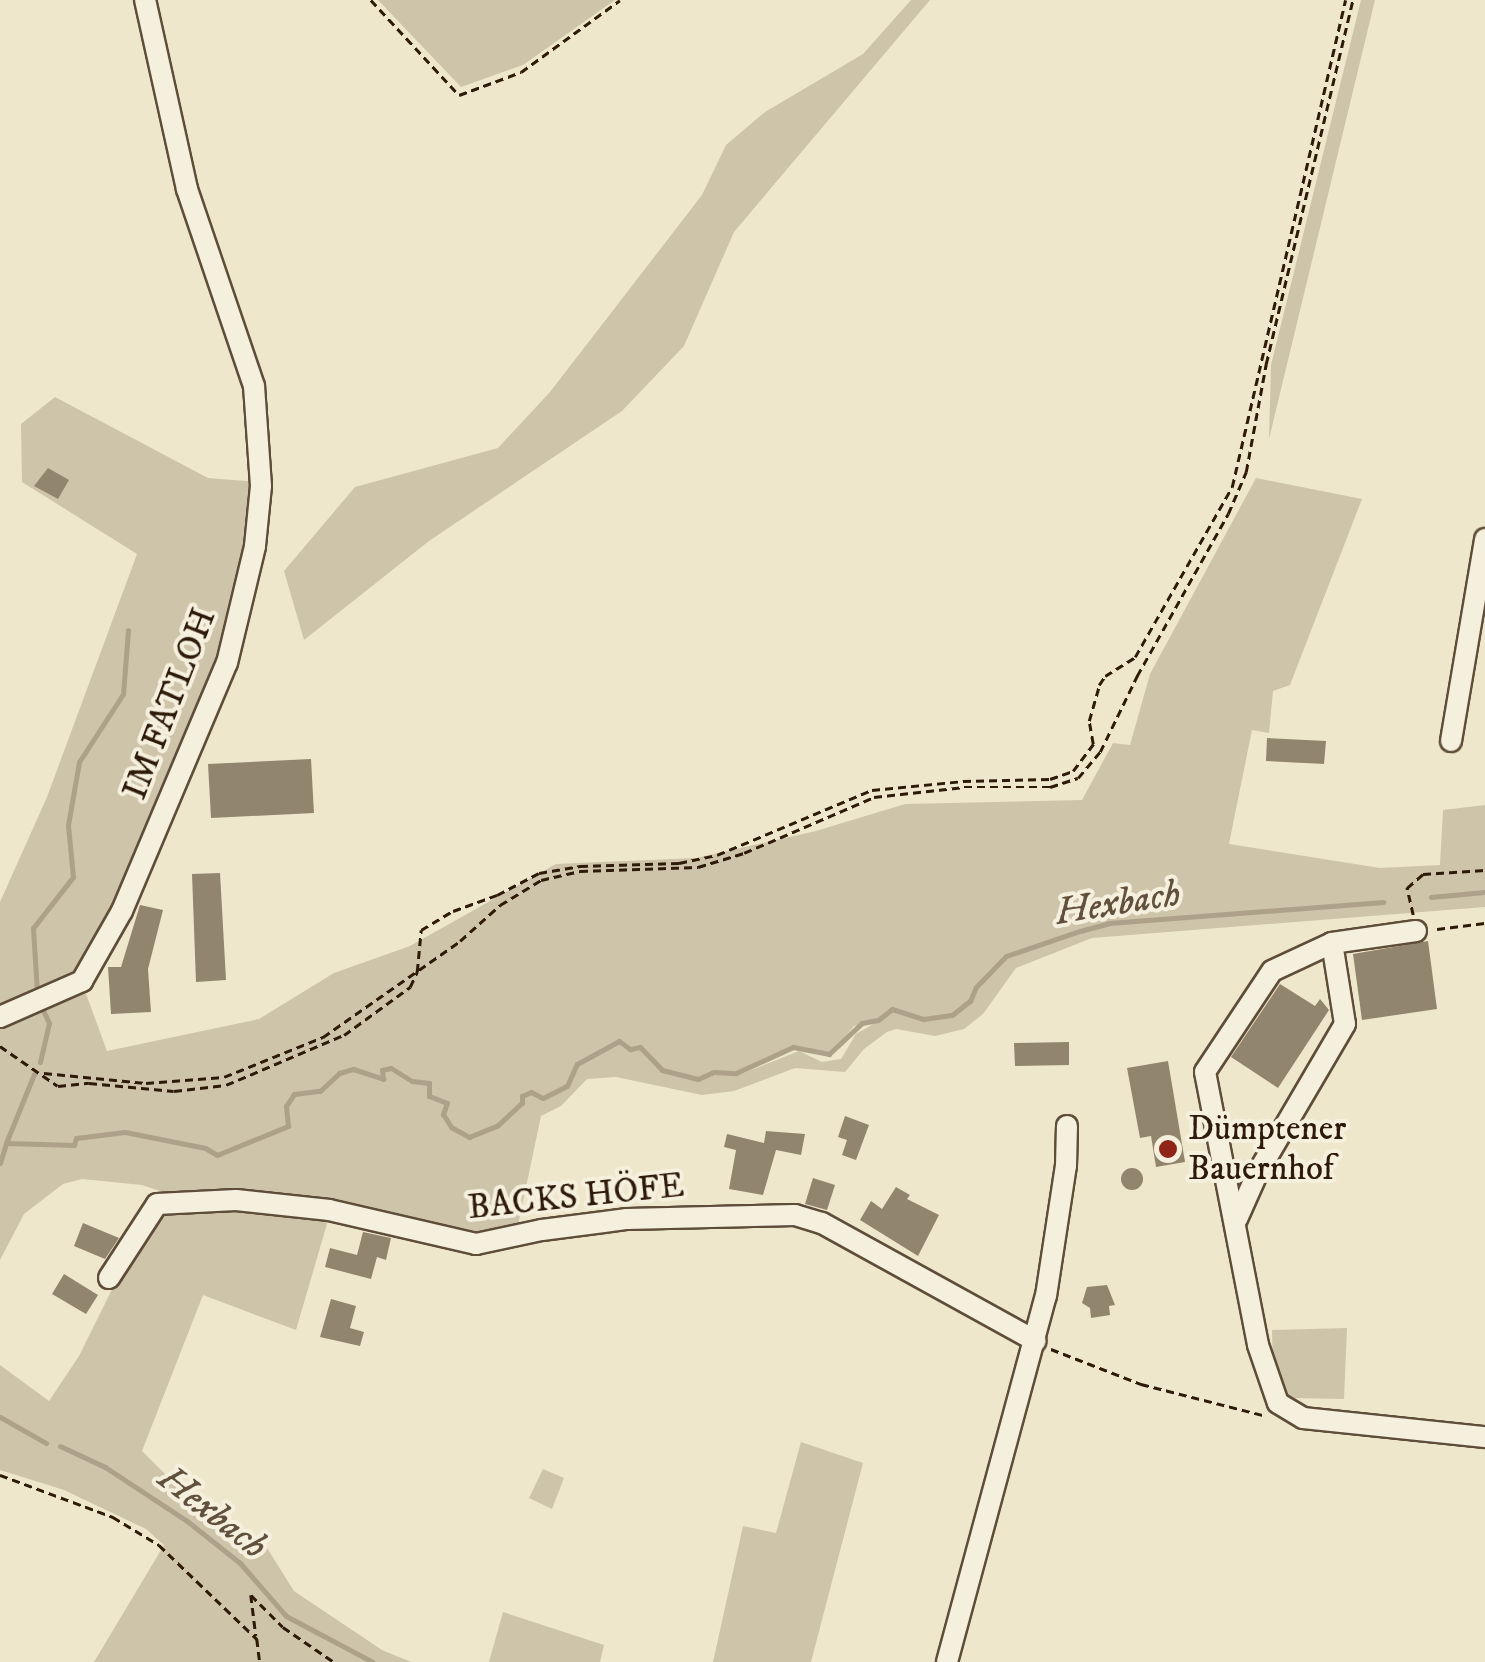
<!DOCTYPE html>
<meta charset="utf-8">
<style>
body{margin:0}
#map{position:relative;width:1485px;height:1662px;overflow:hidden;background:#efe7cb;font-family:"IM FELL DW Pica",serif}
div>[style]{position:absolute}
.green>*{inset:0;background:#cec4aa}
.stream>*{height:5px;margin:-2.5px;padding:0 2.5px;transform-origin:2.5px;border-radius:2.5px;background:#ada189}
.building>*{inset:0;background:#92856d}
.round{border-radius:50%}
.path>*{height:2.5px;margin-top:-1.25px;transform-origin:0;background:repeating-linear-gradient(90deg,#2e1a08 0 8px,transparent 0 13px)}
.roads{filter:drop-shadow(2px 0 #5e4d39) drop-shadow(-2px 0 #5e4d39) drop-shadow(0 2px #5e4d39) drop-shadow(0 -2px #5e4d39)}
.minor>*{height:20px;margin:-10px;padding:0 10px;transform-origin:10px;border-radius:10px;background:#f5efdd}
.dots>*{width:28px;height:28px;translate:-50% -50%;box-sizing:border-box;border:5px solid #f5efdd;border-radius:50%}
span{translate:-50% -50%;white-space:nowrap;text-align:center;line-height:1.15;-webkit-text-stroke:8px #f5efdd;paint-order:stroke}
.street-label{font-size:35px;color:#2e1a08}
.poi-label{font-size:35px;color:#2e1a08}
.left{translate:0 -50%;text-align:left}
.water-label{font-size:38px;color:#61503c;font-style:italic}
</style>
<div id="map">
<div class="green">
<i style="clip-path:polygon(378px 0,615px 0,523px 65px,461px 87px)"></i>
<i style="clip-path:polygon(911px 0,930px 0,734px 232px,684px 346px,622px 411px,429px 541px,304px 640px,284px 571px,355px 487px,498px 448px,550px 392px,702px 195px,726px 145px,765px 112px,863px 54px)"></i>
<i style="clip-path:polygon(1361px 0,1375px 0,1269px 439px,1271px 365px)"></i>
<i style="clip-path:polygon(evenodd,55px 397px,208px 478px,260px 482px,238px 619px,82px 983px,107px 1051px,259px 1019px,334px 973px,410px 946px,556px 864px,696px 858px,816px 831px,905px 804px,1082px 800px,1113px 743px,1130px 745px,1150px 674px,1256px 478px,1362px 499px,1290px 685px,1273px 691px,1269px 733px,1252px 730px,1229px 844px,1380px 868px,1440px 865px,1443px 810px,1485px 805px,1485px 907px,1092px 938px,1016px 968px,983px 1014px,964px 1029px,935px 1036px,896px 1029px,887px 1032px,864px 1049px,845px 1072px,795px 1068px,734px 1091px,702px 1095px,616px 1077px,587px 1079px,561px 1106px,541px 1116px,517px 1230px,499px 1236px,175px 1196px,142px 1185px,82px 1179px,63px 1184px,24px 1214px,0 1260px,0 902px,47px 797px,137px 554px,22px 482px,21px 424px,55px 397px,875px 1023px,856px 1034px,841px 1059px,822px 1062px,799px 1051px,741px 1074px,739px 1072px,792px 1047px,832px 1053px,854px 1026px,875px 1023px)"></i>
<i style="clip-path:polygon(192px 1206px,329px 1217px,296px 1330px,203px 1295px,142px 1451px,180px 1489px,262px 1540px,294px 1591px,382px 1650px,411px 1662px,94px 1662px,164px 1545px,146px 1529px,64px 1490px,0 1470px,0 1365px,49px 1401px,79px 1356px,141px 1231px,166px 1211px)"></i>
<i style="clip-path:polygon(1347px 1328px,1344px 1399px,1289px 1398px,1273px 1370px,1272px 1330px)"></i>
<i style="clip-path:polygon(801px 1442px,863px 1463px,811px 1662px,713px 1662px,743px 1526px,776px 1533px)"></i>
<i style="clip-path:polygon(543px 1469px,564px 1478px,552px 1509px,529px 1498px)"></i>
<i style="clip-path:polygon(503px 1612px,604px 1645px,600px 1662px,489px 1662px)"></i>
</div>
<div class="stream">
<i style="left:1431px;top:897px;width:54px;rotate:-5.3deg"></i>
<i style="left:37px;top:992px;width:64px;rotate:-93.6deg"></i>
<i style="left:33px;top:928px;width:65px;rotate:-51.9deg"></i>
<i style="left:73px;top:877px;width:52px;rotate:-95.5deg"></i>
<i style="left:68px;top:825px;width:64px;rotate:-80.1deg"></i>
<i style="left:79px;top:762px;width:81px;rotate:-57.1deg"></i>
<i style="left:123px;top:694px;width:64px;rotate:-85.5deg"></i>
<i style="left:40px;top:1062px;width:40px;rotate:-77deg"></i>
<i style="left:49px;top:1023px;width:17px;rotate:-115deg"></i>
<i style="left:6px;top:1143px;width:74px;rotate:-67.9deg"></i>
<i style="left:0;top:1163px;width:21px;rotate:-73deg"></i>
<i style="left:6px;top:1143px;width:68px;rotate:1.7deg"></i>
<i style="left:74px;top:1145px;width:7px;rotate:-74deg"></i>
<i style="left:76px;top:1138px;width:49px;rotate:-7deg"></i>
<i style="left:125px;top:1132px;width:82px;rotate:11.3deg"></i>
<i style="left:205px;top:1148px;width:14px;rotate:30deg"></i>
<i style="left:217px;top:1155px;width:77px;rotate:-22.2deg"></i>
<i style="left:288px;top:1126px;width:20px;rotate:-96deg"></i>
<i style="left:286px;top:1106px;width:14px;rotate:-56deg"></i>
<i style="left:294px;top:1094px;width:26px;rotate:-7deg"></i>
<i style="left:320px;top:1091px;width:26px;rotate:-43deg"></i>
<i style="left:339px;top:1073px;width:15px;rotate:-16deg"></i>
<i style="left:353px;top:1069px;width:32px;rotate:18deg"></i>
<i style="left:383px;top:1079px;width:9px;rotate:-96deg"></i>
<i style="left:382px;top:1070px;width:9px;rotate:-13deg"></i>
<i style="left:391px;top:1068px;width:25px;rotate:32deg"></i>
<i style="left:412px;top:1081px;width:17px;rotate:7deg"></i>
<i style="left:429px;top:1083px;width:13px;rotate:90deg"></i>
<i style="left:429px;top:1096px;width:19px;rotate:21deg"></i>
<i style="left:447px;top:1103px;width:12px;rotate:110deg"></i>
<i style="left:443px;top:1114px;width:15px;rotate:58deg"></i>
<i style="left:451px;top:1127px;width:21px;rotate:29deg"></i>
<i style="left:469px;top:1137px;width:31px;rotate:-22deg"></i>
<i style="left:498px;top:1125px;width:33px;rotate:-43deg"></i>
<i style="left:522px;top:1103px;width:7px;rotate:-90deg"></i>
<i style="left:522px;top:1096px;width:10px;rotate:-24deg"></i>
<i style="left:531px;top:1092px;width:13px;rotate:27deg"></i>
<i style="left:543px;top:1098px;width:27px;rotate:-27deg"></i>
<i style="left:567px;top:1086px;width:24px;rotate:-66deg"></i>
<i style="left:577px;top:1064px;width:48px;rotate:-28.7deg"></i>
<i style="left:619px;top:1041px;width:14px;rotate:36deg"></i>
<i style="left:630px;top:1049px;width:10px;rotate:-11deg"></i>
<i style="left:640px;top:1047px;width:32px;rotate:46deg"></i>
<i style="left:662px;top:1070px;width:37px;rotate:14deg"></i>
<i style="left:698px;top:1079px;width:17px;rotate:-24deg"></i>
<i style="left:714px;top:1072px;width:22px;rotate:3deg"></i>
<i style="left:736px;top:1073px;width:63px;rotate:-24.5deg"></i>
<i style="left:793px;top:1047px;width:37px;rotate:11deg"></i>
<i style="left:829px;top:1054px;width:45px;rotate:-43.2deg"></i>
<i style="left:862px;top:1023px;width:16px;rotate:-11deg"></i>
<i style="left:878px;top:1020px;width:18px;rotate:-38deg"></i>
<i style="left:892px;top:1009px;width:33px;rotate:18deg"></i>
<i style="left:923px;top:1019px;width:29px;rotate:-8deg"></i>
<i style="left:952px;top:1015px;width:23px;rotate:-38deg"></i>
<i style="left:970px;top:1001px;width:15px;rotate:-67deg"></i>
<i style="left:976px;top:987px;width:43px;rotate:-45.9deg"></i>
<i style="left:1006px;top:956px;width:78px;rotate:-18.7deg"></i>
<i style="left:1080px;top:931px;width:30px;rotate:-15deg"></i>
<i style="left:1109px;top:923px;width:275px;rotate:-4.4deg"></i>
<i style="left:0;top:1417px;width:53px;rotate:29.5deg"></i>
<i style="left:60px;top:1446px;width:50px;rotate:25deg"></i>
<i style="left:105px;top:1467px;width:98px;rotate:33.4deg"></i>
<i style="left:187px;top:1521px;width:68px;rotate:38.4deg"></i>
<i style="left:240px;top:1563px;width:70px;rotate:49deg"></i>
<i style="left:286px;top:1616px;width:98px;rotate:27.9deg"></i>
</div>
<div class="building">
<i style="clip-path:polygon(48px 468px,69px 480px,58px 499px,34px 486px)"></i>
<i style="clip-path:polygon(1267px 738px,1326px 741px,1324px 764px,1266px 761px)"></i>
<i style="clip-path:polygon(311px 759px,314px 813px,211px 818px,208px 764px)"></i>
<i style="clip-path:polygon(220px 873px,226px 980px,196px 982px,192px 874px)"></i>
<i style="clip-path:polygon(140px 905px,163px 910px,148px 969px,151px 1012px,111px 1014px,108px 967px,121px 967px)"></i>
<i style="clip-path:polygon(1428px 941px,1437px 1009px,1362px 1020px,1353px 954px)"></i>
<i style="clip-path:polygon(1280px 984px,1315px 1006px,1320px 999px,1329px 1010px,1278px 1088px,1231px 1057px)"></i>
<i style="clip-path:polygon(1069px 1042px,1069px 1065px,1015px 1066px,1014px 1043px)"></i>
<i style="clip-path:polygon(1168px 1061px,1185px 1162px,1156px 1167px,1151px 1136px,1140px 1138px,1127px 1068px)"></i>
<i style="clip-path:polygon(845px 1116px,869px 1125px,856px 1160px,842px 1155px,847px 1140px,838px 1137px)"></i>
<i style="clip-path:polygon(766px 1131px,805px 1134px,801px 1155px,776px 1150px,763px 1195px,729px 1189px,736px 1150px,724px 1147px,727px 1134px,764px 1143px)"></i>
<i class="round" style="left:1121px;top:1168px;width:22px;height:22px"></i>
<i style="clip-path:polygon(813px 1178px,835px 1185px,827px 1210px,805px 1204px)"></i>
<i style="clip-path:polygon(896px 1187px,910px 1195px,907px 1199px,939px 1215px,918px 1256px,860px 1220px,871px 1201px,882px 1209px)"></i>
<i style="clip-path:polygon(83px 1223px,119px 1238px,105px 1259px,74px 1246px)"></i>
<i style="clip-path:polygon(363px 1232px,391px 1238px,386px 1260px,377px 1257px,371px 1279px,325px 1267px,330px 1248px,357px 1255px)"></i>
<i style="clip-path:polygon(64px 1274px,98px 1295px,86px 1314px,52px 1294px)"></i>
<i style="clip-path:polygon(1107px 1285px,1115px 1305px,1109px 1306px,1110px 1315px,1091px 1318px,1090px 1308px,1082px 1303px,1087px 1287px)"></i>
<i style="clip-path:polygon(331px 1299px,356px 1306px,350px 1328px,364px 1332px,360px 1346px,320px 1337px)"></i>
</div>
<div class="path">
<i style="left:371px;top:0;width:129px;rotate:47.2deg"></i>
<i style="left:459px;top:95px;width:66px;rotate:-20.4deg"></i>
<i style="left:521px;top:72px;width:122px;rotate:-36deg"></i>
<i style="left:1413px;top:915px;width:28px;rotate:-103deg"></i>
<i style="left:1407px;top:888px;width:21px;rotate:-41deg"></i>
<i style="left:1423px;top:874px;width:62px;rotate:-3.7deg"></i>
<i style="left:1437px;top:929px;width:48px;rotate:-7.1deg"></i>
<i style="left:0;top:1046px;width:70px;rotate:34.6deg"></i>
<i style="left:58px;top:1086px;width:31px;rotate:-6deg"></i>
<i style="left:89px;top:1083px;width:85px;rotate:5.4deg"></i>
<i style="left:174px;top:1091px;width:52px;rotate:-6.6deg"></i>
<i style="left:226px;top:1085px;width:128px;rotate:-23deg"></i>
<i style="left:344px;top:1035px;width:82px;rotate:-36deg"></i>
<i style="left:410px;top:987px;width:17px;rotate:-65deg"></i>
<i style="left:417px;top:972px;width:42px;rotate:-84.6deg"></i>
<i style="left:421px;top:930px;width:37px;rotate:-31deg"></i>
<i style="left:453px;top:911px;width:47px;rotate:-20deg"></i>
<i style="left:497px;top:895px;width:47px;rotate:-27.6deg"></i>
<i style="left:539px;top:873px;width:42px;rotate:-9.7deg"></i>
<i style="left:580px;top:866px;width:99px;rotate:-1.7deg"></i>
<i style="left:679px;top:863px;width:39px;rotate:-12deg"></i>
<i style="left:717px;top:855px;width:168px;rotate:-22.8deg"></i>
<i style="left:872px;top:790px;width:91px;rotate:-5.6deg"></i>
<i style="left:963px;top:781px;width:87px;rotate:-1.3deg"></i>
<i style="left:1050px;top:779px;width:24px;rotate:-19deg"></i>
<i style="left:1073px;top:771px;width:34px;rotate:-53deg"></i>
<i style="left:1093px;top:744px;width:23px;rotate:-100deg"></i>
<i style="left:1089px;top:721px;width:37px;rotate:-74deg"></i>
<i style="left:1099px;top:685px;width:11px;rotate:-56deg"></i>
<i style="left:1105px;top:676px;width:36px;rotate:-32deg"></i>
<i style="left:1135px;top:657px;width:196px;rotate:-60.3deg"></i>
<i style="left:1232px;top:487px;width:500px;rotate:-76.9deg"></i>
<i style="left:44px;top:1073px;width:102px;rotate:5.6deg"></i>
<i style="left:146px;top:1083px;width:78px;rotate:-4.4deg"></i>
<i style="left:224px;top:1077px;width:107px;rotate:-22deg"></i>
<i style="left:323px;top:1037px;width:167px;rotate:-35deg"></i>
<i style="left:460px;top:941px;width:54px;rotate:-42deg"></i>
<i style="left:500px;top:905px;width:48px;rotate:-31.4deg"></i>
<i style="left:541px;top:880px;width:40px;rotate:-13deg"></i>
<i style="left:580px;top:871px;width:118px;rotate:-1.9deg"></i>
<i style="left:698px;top:867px;width:48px;rotate:-16.9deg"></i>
<i style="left:744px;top:853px;width:142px;rotate:-23.3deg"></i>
<i style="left:874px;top:797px;width:91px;rotate:-6.3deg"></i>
<i style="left:964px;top:787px;width:86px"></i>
<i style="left:1050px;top:787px;width:29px;rotate:-18deg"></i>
<i style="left:1078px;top:778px;width:34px;rotate:-50deg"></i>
<i style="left:1100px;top:752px;width:85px;rotate:-64deg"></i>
<i style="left:1137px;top:676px;width:186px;rotate:-60.7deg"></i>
<i style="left:1228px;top:514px;width:46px;rotate:-66.8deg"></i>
<i style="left:1246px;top:472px;width:110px;rotate:-79.5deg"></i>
<i style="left:1266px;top:364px;width:374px;rotate:-76.6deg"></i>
<i style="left:1051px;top:1349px;width:97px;rotate:21.3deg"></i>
<i style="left:1141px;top:1384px;width:126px;rotate:14.3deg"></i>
<i style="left:0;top:1475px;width:121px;rotate:20.4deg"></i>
<i style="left:113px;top:1517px;width:54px;rotate:31.3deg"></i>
<i style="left:159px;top:1545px;width:136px;rotate:43.8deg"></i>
<i style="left:257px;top:1639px;width:23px;rotate:83deg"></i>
<i style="left:251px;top:1595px;width:45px;rotate:45deg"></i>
<i style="left:283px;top:1627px;width:62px;rotate:34.5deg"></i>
<i style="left:251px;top:1595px;width:41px;rotate:83deg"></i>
</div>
<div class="roads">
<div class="minor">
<i style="left:1451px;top:741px;width:205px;rotate:-80.4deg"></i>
<i style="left:1416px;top:931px;width:85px;rotate:171.9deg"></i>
<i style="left:1332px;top:943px;width:66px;rotate:155deg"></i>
<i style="left:1272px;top:971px;width:121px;rotate:123.6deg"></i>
<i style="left:1205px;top:1072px;width:278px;rotate:79deg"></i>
<i style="left:1258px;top:1345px;width:61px;rotate:71deg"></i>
<i style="left:1278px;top:1403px;width:29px;rotate:31deg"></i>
<i style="left:1303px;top:1418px;width:183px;rotate:6deg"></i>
<i style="left:0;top:1017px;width:90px;rotate:-23.7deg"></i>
<i style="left:82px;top:981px;width:81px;rotate:-60.3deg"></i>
<i style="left:122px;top:911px;width:269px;rotate:-67.1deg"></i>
<i style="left:227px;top:663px;width:120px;rotate:-76.5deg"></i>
<i style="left:255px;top:546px;width:60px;rotate:-84.3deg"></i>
<i style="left:261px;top:486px;width:100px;rotate:-94deg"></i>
<i style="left:254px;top:386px;width:208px;rotate:-108.8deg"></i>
<i style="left:187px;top:189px;width:194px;rotate:-102.5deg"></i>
<i style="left:1237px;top:1219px;width:49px;rotate:-66deg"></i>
<i style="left:1257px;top:1174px;width:174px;rotate:-59.6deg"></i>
<i style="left:1345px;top:1024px;width:82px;rotate:-99.1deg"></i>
<i style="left:109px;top:1278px;width:88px;rotate:-57deg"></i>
<i style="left:157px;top:1204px;width:79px;rotate:-2.9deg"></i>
<i style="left:236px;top:1200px;width:94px;rotate:6.1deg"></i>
<i style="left:329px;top:1210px;width:151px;rotate:13deg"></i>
<i style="left:476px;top:1244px;width:67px;rotate:-12deg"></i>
<i style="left:542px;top:1230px;width:86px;rotate:-7.4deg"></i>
<i style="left:627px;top:1219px;width:168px;rotate:-1.4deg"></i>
<i style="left:795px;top:1215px;width:28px;rotate:17deg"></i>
<i style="left:822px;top:1223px;width:244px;rotate:28.9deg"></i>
<i style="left:947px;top:1662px;width:379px;rotate:-74.9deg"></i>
<i style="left:1046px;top:1296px;width:132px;rotate:-81.3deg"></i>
<i style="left:1066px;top:1166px;width:40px;rotate:-88.6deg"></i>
</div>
</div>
<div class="dots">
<i style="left:1168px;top:1149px;background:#8f2418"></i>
</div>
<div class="street-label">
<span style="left:170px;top:704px;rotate:-69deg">IM FATLOH</span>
<span style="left:576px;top:1197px;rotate:-6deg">BACKS HÖFE</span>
</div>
<div class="poi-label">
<span class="left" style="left:1188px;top:1149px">Dümptener<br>Bauernhof</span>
</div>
<div class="water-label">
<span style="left:1118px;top:904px;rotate:-9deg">Hexbach</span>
<span style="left:212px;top:1513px;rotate:38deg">Hexbach</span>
</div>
</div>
